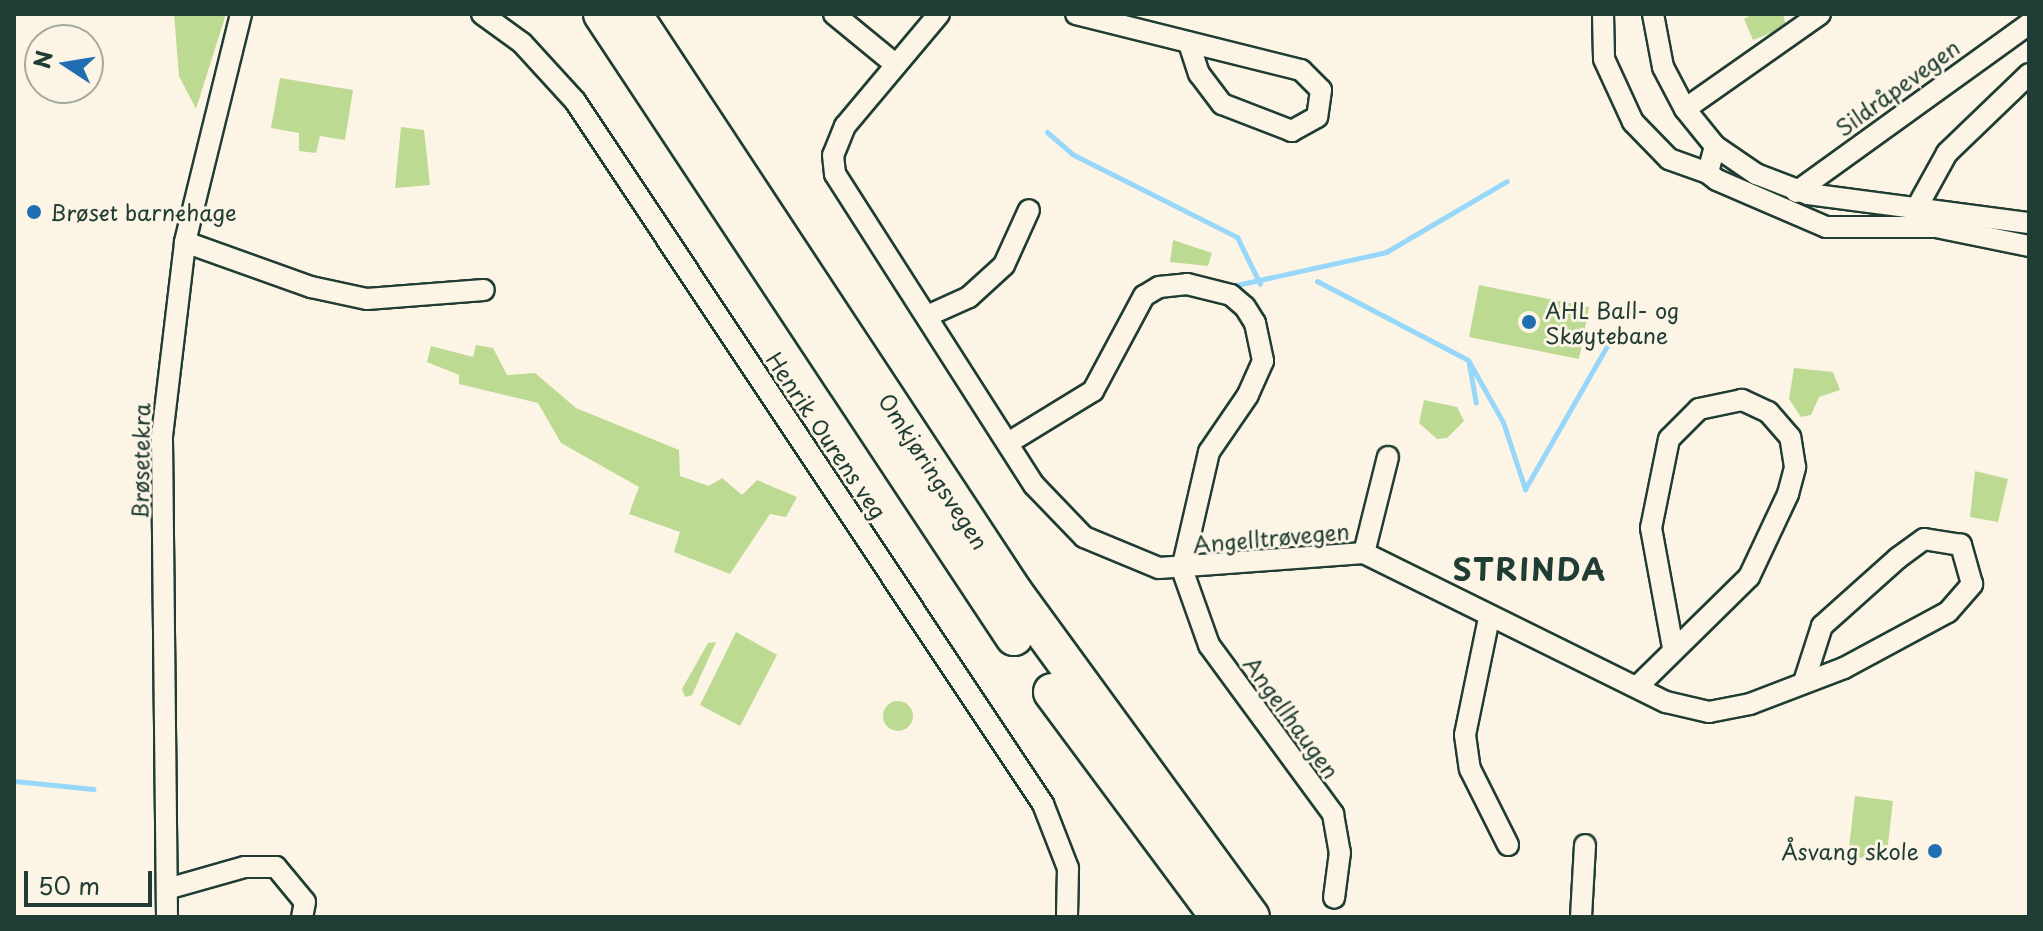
<!DOCTYPE html>
<meta charset="utf-8">
<style>
body{margin:0}
#map{position:relative;width:2043px;height:931px;overflow:hidden;background:#fcf5e5;font-family:"Playpen Sans",sans-serif}
div>[style]{position:absolute}
.green>*{inset:0;background:#bdda92}
.round{border-radius:50%}
.stream>*{height:5px;margin:-2.5px;padding:0 2.5px;transform-origin:2.5px;border-radius:2.5px;background:#97d7f9}
.roads{filter:drop-shadow(2px 0 #1f3d34) drop-shadow(-2px 0 #1f3d34) drop-shadow(0 2px #1f3d34) drop-shadow(0 -2px #1f3d34)}
.street>*{height:20px;margin:-10px;padding:0 10px;transform-origin:10px;border-radius:10px;background:#fcf5e5}
.highway>*{height:36px;margin:-18px;padding:0 18px;transform-origin:18px;border-radius:18px;background:#fcf5e5}
.dots>*{width:22px;height:22px;translate:-50% -50%;box-sizing:border-box;border:4px solid #fcf5e5;border-radius:50%}
span{translate:-50% -50%;white-space:nowrap;text-align:center;line-height:1.15;-webkit-text-stroke:6px #fcf5e5;paint-order:stroke}
.street-label{font-size:22px;color:#1f3d34}
.poi-label{font-size:22px;color:#1f3d34}
.left{translate:0 -50%;text-align:left}
.right{translate:-100% -50%;text-align:right}
.district-label{font-size:30px;color:#1f3d34;font-weight:700;letter-spacing:2px}
.frame{position:absolute;inset:0;border:16px solid #1f3d34;pointer-events:none}
.north{position:absolute;left:24px;top:24px;width:80px;height:80px;box-sizing:border-box;background:#fcf5e5;border:2px solid #a4ab9e;border-radius:50%;rotate:282deg;font-size:22px;font-weight:700;line-height:32px;text-align:center;color:#1f3d34}
.north::after{content:'';display:block;margin:auto;width:28px;height:36px;background:#1f6fb2;clip-path:polygon(50% 0,100% 100%,50% 72%,0 100%)}
.scale{position:absolute;left:24px;top:871px;width:128px;height:36px;box-sizing:border-box;border:4px solid #1f3d34;border-top:0;padding-left:10px;font-size:24px;line-height:28px;white-space:nowrap;color:#1f3d34;-webkit-text-stroke:6px #fcf5e5;paint-order:stroke}
</style>
<div id="map">
<div class="green">
<i style="clip-path:polygon(174px 14px,226px 14px,196px 109px,179px 76px)"></i>
<i style="clip-path:polygon(1753px 14px,1783px 14px,1786px 27px,1753px 40px,1744px 19px)"></i>
<i style="clip-path:polygon(280px 78px,353px 90px,345px 140px,320px 136px,316px 153px,299px 151px,299px 133px,271px 128px)"></i>
<i style="clip-path:polygon(401px 127px,424px 130px,430px 185px,395px 188px)"></i>
<i style="clip-path:polygon(1173px 240px,1212px 253px,1208px 266px,1170px 262px)"></i>
<i style="clip-path:polygon(1479px 285px,1589px 307px,1579px 359px,1469px 337px)"></i>
<i style="clip-path:polygon(476px 345px,493px 348px,507px 375px,535px 373px,576px 408px,679px 450px,680px 476px,709px 486px,722px 478px,742px 495px,757px 480px,797px 497px,786px 517px,770px 514px,730px 574px,674px 552px,680px 532px,629px 514px,639px 487px,561px 443px,538px 403px,459px 384px,459px 375px,427px 362px,431px 346px,473px 357px)"></i>
<i style="clip-path:polygon(1794px 368px,1833px 372px,1840px 390px,1819px 397px,1811px 415px,1801px 417px,1789px 399px)"></i>
<i style="clip-path:polygon(1424px 400px,1457px 407px,1464px 421px,1447px 438px,1437px 439px,1419px 423px)"></i>
<i style="clip-path:polygon(1975px 471px,2008px 479px,1998px 522px,1970px 517px)"></i>
<i style="clip-path:polygon(736px 632px,777px 655px,740px 726px,700px 705px)"></i>
<i style="clip-path:polygon(716px 642px,692px 695px,685px 697px,682px 689px,708px 643px)"></i>
<i class="round" style="left:883px;top:701px;width:30px;height:30px"></i>
<i style="clip-path:polygon(1855px 796px,1893px 801px,1886px 861px,1848px 856px)"></i>
</div>
<div class="stream">
<i style="left:1047px;top:132px;width:33px;rotate:41deg"></i>
<i style="left:1072px;top:154px;width:185px;rotate:26.7deg"></i>
<i style="left:1237px;top:237px;width:52px;rotate:63.9deg"></i>
<i style="left:1317px;top:281px;width:170px;rotate:27.6deg"></i>
<i style="left:1468px;top:360px;width:71px;rotate:60.6deg"></i>
<i style="left:1503px;top:422px;width:71px;rotate:71.8deg"></i>
<i style="left:1525px;top:489px;width:181px;rotate:-60.2deg"></i>
<i style="left:1232px;top:286px;width:158px;rotate:-12.4deg"></i>
<i style="left:1386px;top:252px;width:140px;rotate:-30.4deg"></i>
<i style="left:1469px;top:364px;width:39px;rotate:80deg"></i>
<i style="left:14px;top:781px;width:80px;rotate:5.7deg"></i>
</div>
<div class="roads">
<div class="street">
<i style="left:482px;top:14px;width:49px;rotate:35.9deg"></i>
<i style="left:522px;top:43px;width:79px;rotate:47.6deg"></i>
<i style="left:575px;top:101px;width:845px;rotate:56.35deg"></i>
<i style="left:1043px;top:804px;width:69px;rotate:68.7deg"></i>
<i style="left:1068px;top:868px;width:49px;rotate:91.2deg"></i>
<i style="left:834px;top:14px;width:80px;rotate:39.4deg"></i>
<i style="left:939px;top:14px;width:146px;rotate:130deg"></i>
<i style="left:845px;top:126px;width:31px;rotate:112deg"></i>
<i style="left:833px;top:155px;width:19px;rotate:84deg"></i>
<i style="left:835px;top:174px;width:369px;rotate:57.4deg"></i>
<i style="left:1034px;top:485px;width:72px;rotate:46.1deg"></i>
<i style="left:1084px;top:537px;width:81px;rotate:22.5deg"></i>
<i style="left:1159px;top:568px;width:206px;rotate:-4.2deg"></i>
<i style="left:1364px;top:553px;width:337px;rotate:26.3deg"></i>
<i style="left:1666px;top:702px;width:44px;rotate:13.1deg"></i>
<i style="left:1709px;top:712px;width:42px;rotate:-11deg"></i>
<i style="left:1750px;top:704px;width:101px;rotate:-21deg"></i>
<i style="left:1844px;top:668px;width:118px;rotate:-28.3deg"></i>
<i style="left:1948px;top:612px;width:37px;rotate:-49deg"></i>
<i style="left:1972px;top:584px;width:41px;rotate:-105.8deg"></i>
<i style="left:1961px;top:545px;width:37px;rotate:-171deg"></i>
<i style="left:1924px;top:539px;width:32px;rotate:144deg"></i>
<i style="left:1898px;top:558px;width:102px;rotate:138.2deg"></i>
<i style="left:1822px;top:626px;width:59px;rotate:107.8deg"></i>
<i style="left:1076px;top:14px;width:232px;rotate:14deg"></i>
<i style="left:1301px;top:70px;width:28px;rotate:45deg"></i>
<i style="left:1321px;top:90px;width:27px;rotate:98deg"></i>
<i style="left:1317px;top:117px;width:29px;rotate:151deg"></i>
<i style="left:1292px;top:131px;width:75px;rotate:-158.9deg"></i>
<i style="left:1222px;top:104px;width:38px;rotate:-127deg"></i>
<i style="left:1199px;top:74px;width:33px;rotate:-108deg"></i>
<i style="left:1603px;top:14px;width:45px;rotate:88.7deg"></i>
<i style="left:1604px;top:59px;width:69px;rotate:65.3deg"></i>
<i style="left:1633px;top:122px;width:52px;rotate:45.8deg"></i>
<i style="left:1669px;top:159px;width:41px;rotate:19.7deg"></i>
<i style="left:1653px;top:14px;width:54px;rotate:79.3deg"></i>
<i style="left:1663px;top:67px;width:47px;rotate:62.4deg"></i>
<i style="left:1685px;top:109px;width:48px;rotate:51deg"></i>
<i style="left:1715px;top:146px;width:50px;rotate:34.3deg"></i>
<i style="left:1756px;top:174px;width:56px;rotate:21deg"></i>
<i style="left:1808px;top:194px;width:223px;rotate:7.5deg"></i>
<i style="left:1685px;top:109px;width:165px;rotate:-35.1deg"></i>
<i style="left:1715px;top:146px;width:28px;rotate:105deg"></i>
<i style="left:1708px;top:173px;width:11px;rotate:38deg"></i>
<i style="left:1717px;top:180px;width:119px;rotate:23.3deg"></i>
<i style="left:1826px;top:227px;width:110px"></i>
<i style="left:1936px;top:227px;width:95px;rotate:11.5deg"></i>
<i style="left:1796px;top:192px;width:287px;rotate:-35.8deg"></i>
<i style="left:1916px;top:209px;width:64px;rotate:-61deg"></i>
<i style="left:1947px;top:153px;width:114px;rotate:-43.9deg"></i>
<i style="left:185px;top:242px;width:134px;rotate:19.7deg"></i>
<i style="left:311px;top:287px;width:57px;rotate:12.1deg"></i>
<i style="left:367px;top:299px;width:117px;rotate:-4.4deg"></i>
<i style="left:927px;top:316px;width:46px;rotate:-24.3deg"></i>
<i style="left:969px;top:297px;width:47px;rotate:-42.4deg"></i>
<i style="left:1004px;top:265px;width:60px;rotate:-65.6deg"></i>
<i style="left:1008px;top:443px;width:100px;rotate:-31.5deg"></i>
<i style="left:1093px;top:391px;width:108px;rotate:-61.8deg"></i>
<i style="left:1144px;top:296px;width:17px;rotate:-31deg"></i>
<i style="left:1159px;top:287px;width:28px;rotate:-6deg"></i>
<i style="left:1187px;top:284px;width:45px;rotate:14deg"></i>
<i style="left:1231px;top:295px;width:18px;rotate:41deg"></i>
<i style="left:1245px;top:307px;width:19px;rotate:58deg"></i>
<i style="left:1255px;top:323px;width:39px;rotate:78deg"></i>
<i style="left:1263px;top:361px;width:37px;rotate:114deg"></i>
<i style="left:1248px;top:395px;width:69px;rotate:124.4deg"></i>
<i style="left:1209px;top:452px;width:120px;rotate:103deg"></i>
<i style="left:1182px;top:569px;width:81px;rotate:70.4deg"></i>
<i style="left:1209px;top:645px;width:210px;rotate:53.7deg"></i>
<i style="left:1333px;top:814px;width:39px;rotate:80deg"></i>
<i style="left:1340px;top:852px;width:46px;rotate:97.4deg"></i>
<i style="left:1364px;top:553px;width:99px;rotate:-76deg"></i>
<i style="left:1489px;top:618px;width:119px;rotate:101.6deg"></i>
<i style="left:1465px;top:735px;width:34px;rotate:82deg"></i>
<i style="left:1470px;top:769px;width:85px;rotate:63.4deg"></i>
<i style="left:1637px;top:687px;width:157px;rotate:-44.5deg"></i>
<i style="left:1749px;top:577px;width:92px;rotate:-64.8deg"></i>
<i style="left:1788px;top:494px;width:28px;rotate:-75deg"></i>
<i style="left:1795px;top:467px;width:30px;rotate:-99deg"></i>
<i style="left:1790px;top:437px;width:33px;rotate:-131deg"></i>
<i style="left:1768px;top:412px;width:29px;rotate:-155deg"></i>
<i style="left:1742px;top:400px;width:44px;rotate:168.2deg"></i>
<i style="left:1699px;top:409px;width:42px;rotate:135deg"></i>
<i style="left:1669px;top:439px;width:91px;rotate:101.4deg"></i>
<i style="left:1651px;top:528px;width:122px;rotate:79.6deg"></i>
<i style="left:167px;top:889px;width:81px;rotate:-15.8deg"></i>
<i style="left:245px;top:867px;width:31px"></i>
<i style="left:276px;top:867px;width:45px;rotate:50.4deg"></i>
<i style="left:305px;top:902px;width:15px;rotate:101deg"></i>
<i style="left:167px;top:917px;width:481px;rotate:-90.6deg"></i>
<i style="left:162px;top:436px;width:195px;rotate:-83.2deg"></i>
<i style="left:185px;top:242px;width:235px;rotate:-76.2deg"></i>
<i style="left:1581px;top:917px;width:72px;rotate:-86.8deg"></i>
</div>
<div class="highway">
<i style="left:602px;top:14px;width:747px;rotate:56.52deg"></i>
<i style="left:633px;top:14px;width:692px;rotate:56.61deg"></i>
<i style="left:1014px;top:592px;width:402px;rotate:53.9deg"></i>
<i style="left:1052px;top:692px;width:280px;rotate:53.4deg"></i>
</div>
</div>
<div class="dots">
<i style="left:34px;top:212px;background:#1f6fb2"></i>
<i style="left:1529px;top:322px;background:#1f6fb2"></i>
<i style="left:1935px;top:851px;background:#1f6fb2"></i>
</div>
<div class="street-label">
<span style="left:1897px;top:87px;rotate:-36deg">Sildråpevegen</span>
<span style="left:827px;top:435px;rotate:56deg">Henrik Ourens veg</span>
<span style="left:140px;top:461px;rotate:-89deg">Brøsetekra</span>
<span style="left:934px;top:471px;rotate:57deg">Omkjøringsvegen</span>
<span style="left:1271px;top:537px;rotate:-5deg">Angelltrøvegen</span>
<span style="left:1292px;top:717px;rotate:54deg">Angellhaugen</span>
</div>
<div class="poi-label">
<span class="left" style="left:50px;top:212px">Brøset barnehage</span>
<span class="left" style="left:1545px;top:322px">AHL Ball- og<br>Skøytebane</span>
<span class="right" style="left:1919px;top:851px">Åsvang skole</span>
</div>
<div class="district-label">
<span style="left:1530px;top:569px">STRINDA</span>
</div>
<div class="frame"></div>
<div class="north">N</div>
<div class="scale">50 m</div>
</div>
